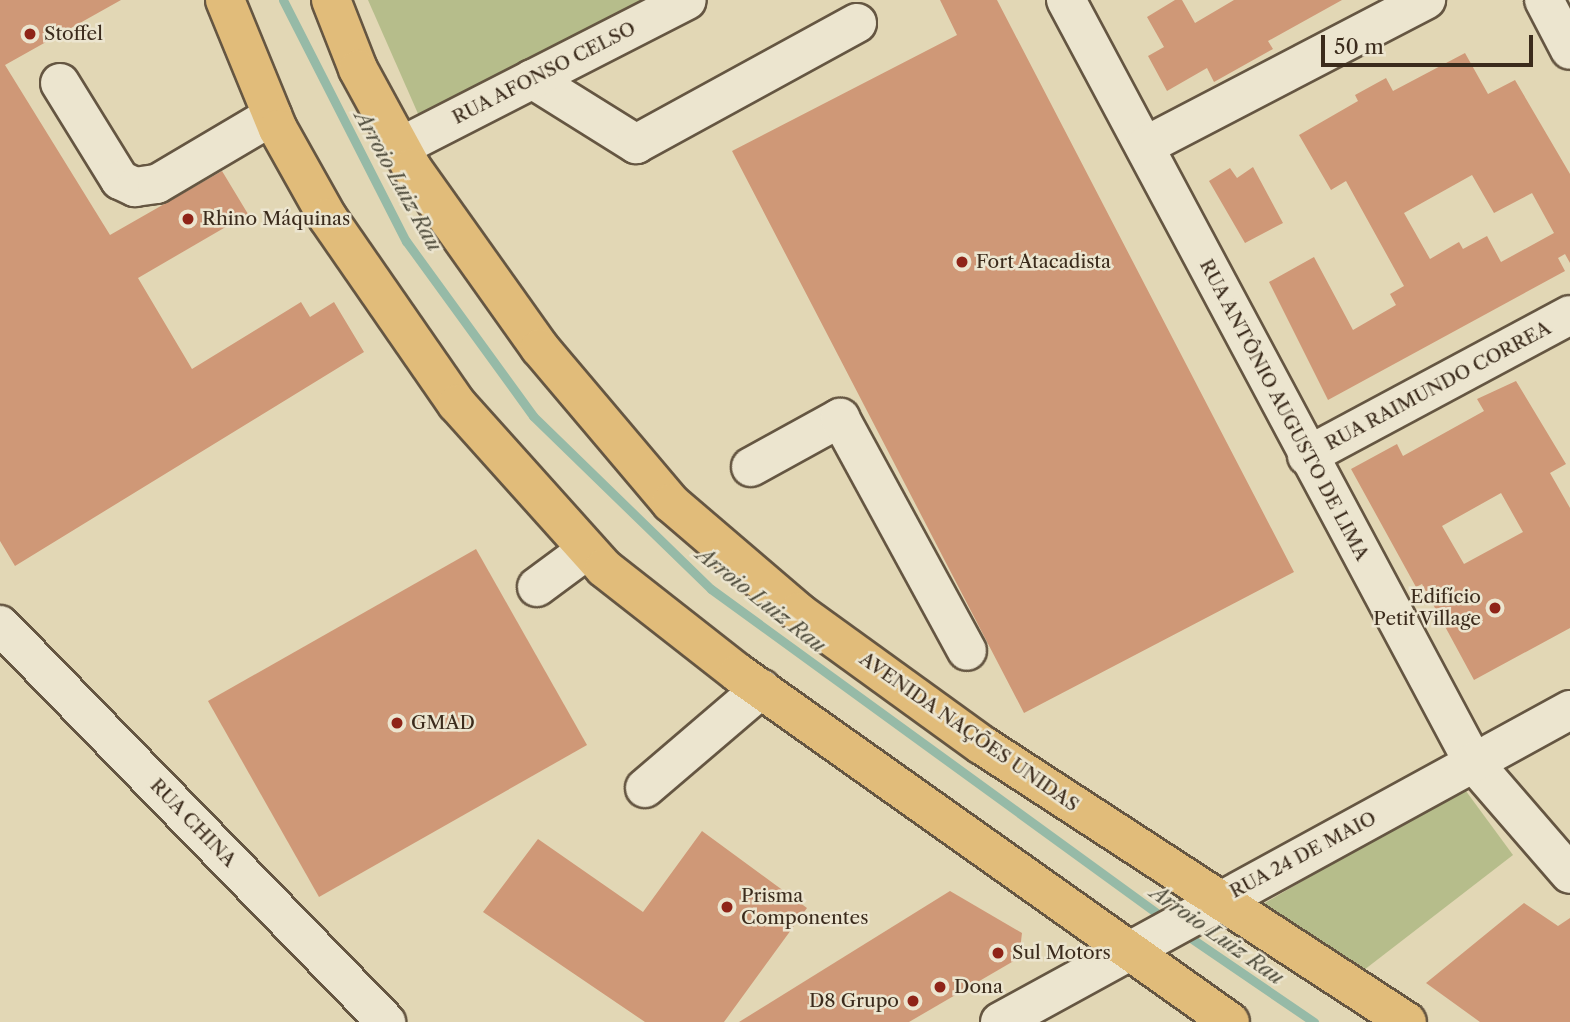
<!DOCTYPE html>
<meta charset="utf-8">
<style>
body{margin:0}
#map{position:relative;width:1570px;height:1022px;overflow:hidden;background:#e2d7b5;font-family:"Libre Caslon Text",serif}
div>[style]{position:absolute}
.green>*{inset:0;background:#b6bd8b}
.stream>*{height:9px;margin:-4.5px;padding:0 4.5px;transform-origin:4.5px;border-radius:4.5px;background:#96baa7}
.building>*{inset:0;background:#cf9877}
.roads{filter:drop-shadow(2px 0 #655642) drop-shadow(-2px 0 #655642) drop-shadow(0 2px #655642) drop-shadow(0 -2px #655642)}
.minor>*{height:38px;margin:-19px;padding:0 19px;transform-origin:19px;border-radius:19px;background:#ece5cf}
.major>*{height:38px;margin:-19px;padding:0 19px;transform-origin:19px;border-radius:19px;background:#e1bc7a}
.dots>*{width:19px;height:19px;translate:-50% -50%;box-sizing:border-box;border:4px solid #ece5cf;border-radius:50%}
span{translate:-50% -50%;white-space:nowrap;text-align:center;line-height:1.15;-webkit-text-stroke:5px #ece5cf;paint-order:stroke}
.poi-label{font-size:19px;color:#3b2b1c}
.left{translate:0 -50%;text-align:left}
.right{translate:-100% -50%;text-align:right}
.street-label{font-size:19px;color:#3b2b1c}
.water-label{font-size:21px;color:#524f3f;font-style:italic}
.scale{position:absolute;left:1321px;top:35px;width:212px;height:32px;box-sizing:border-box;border:4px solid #3b2b1c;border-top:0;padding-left:9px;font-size:21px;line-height:24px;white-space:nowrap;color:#3b2b1c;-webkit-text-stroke:5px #ece5cf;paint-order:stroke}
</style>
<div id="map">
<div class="green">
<i style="clip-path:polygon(368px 0,664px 0,423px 125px)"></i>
<i style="clip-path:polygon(1463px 787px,1513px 855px,1364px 970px,1263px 904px)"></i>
</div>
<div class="stream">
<i style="left:283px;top:0;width:271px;rotate:63deg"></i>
<i style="left:406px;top:241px;width:216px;rotate:54deg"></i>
<i style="left:533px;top:416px;width:248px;rotate:44.2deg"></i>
<i style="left:711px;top:589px;width:561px;rotate:36.01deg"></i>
<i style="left:1182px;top:932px;width:160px;rotate:34.3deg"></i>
</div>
<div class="building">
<i style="clip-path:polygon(0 0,121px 0,5px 65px,110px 235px,222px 171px,248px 214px,138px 278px,192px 369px,301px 302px,310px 317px,334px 302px,364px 352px,15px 566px,0 541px)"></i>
<i style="clip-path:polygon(940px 0,997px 0,1294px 572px,1024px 713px,732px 151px,957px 35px)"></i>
<i style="clip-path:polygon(1175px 0,1182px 0,1195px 23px,1234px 0,1342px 0,1268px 41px,1273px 49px,1214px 82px,1207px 68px,1167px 91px,1148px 56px,1164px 47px,1147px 17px)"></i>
<i style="clip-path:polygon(evenodd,1465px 53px,1488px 94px,1515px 80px,1570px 174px,1570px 263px,1565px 254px,1558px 258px,1565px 271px,1328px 400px,1269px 282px,1314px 257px,1353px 330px,1396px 305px,1390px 294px,1404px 286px,1346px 181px,1331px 190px,1299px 135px,1358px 101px,1355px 95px,1386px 78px,1393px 91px,1465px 53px,1472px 175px,1494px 213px,1532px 193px,1554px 233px,1501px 262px,1487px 236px,1463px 249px,1459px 242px,1430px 259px,1404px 213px,1472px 175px)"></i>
<i style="clip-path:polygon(1253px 167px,1283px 223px,1245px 243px,1209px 181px,1230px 168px,1237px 178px)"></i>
<i style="clip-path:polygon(evenodd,1516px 381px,1566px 464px,1550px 473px,1570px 508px,1570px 628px,1474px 680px,1422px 584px,1416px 587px,1351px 469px,1397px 444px,1403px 456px,1484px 411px,1477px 399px,1516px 381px,1501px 493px,1523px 532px,1464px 564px,1442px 526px,1501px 493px)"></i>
<i style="clip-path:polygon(476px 549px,587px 745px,319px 897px,208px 701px)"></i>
<i style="clip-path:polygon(702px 831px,807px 908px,724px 1022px,645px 1022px,483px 912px,538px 839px,643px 912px)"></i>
<i style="clip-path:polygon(950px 891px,1022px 933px,1019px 958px,909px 1022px,739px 1022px)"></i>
<i style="clip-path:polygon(1524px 903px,1558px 926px,1570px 918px,1570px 1022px,1480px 1022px,1426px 983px)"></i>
</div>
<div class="roads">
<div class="minor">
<i style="left:1066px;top:0;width:864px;rotate:61.89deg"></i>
<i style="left:1473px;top:762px;width:148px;rotate:49.1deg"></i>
<i style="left:1544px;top:0;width:56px;rotate:62.5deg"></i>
<i style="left:532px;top:79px;width:123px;rotate:32deg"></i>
<i style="left:636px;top:144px;width:252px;rotate:-28.7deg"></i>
<i style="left:60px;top:83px;width:114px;rotate:58.3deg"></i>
<i style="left:120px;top:180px;width:17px;rotate:25deg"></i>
<i style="left:135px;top:187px;width:22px;rotate:-8deg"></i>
<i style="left:157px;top:184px;width:134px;rotate:-30.6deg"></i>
<i style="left:1145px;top:146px;width:317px;rotate:-27.5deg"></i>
<i style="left:400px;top:147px;width:322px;rotate:-27.1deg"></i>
<i style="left:1307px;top:456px;width:298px;rotate:-28.2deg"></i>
<i style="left:751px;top:467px;width:102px;rotate:-28.8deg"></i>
<i style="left:840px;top:418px;width:265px;rotate:61.4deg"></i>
<i style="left:537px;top:587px;width:62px;rotate:-36.5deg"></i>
<i style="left:0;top:625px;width:554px;rotate:45.8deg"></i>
<i style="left:645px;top:788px;width:153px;rotate:-40.5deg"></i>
<i style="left:1000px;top:1022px;width:650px;rotate:-28.69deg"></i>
</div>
<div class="major">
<i style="left:225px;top:0;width:139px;rotate:67.7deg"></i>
<i style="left:278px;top:129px;width:102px;rotate:60.7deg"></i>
<i style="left:328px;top:218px;width:226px;rotate:55.3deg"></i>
<i style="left:457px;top:404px;width:220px;rotate:48.1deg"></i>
<i style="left:604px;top:568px;width:170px;rotate:38.1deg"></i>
<i style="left:738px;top:673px;width:603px;rotate:35.35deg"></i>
<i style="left:331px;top:0;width:74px;rotate:68.6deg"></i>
<i style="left:358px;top:69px;width:113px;rotate:61.4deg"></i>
<i style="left:412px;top:168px;width:221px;rotate:54.6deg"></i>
<i style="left:540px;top:348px;width:203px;rotate:49.8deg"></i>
<i style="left:671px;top:503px;width:167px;rotate:40.6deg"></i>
<i style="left:798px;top:612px;width:227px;rotate:35.9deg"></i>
<i style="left:982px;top:745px;width:507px;rotate:33.09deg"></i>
</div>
</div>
<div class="dots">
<i style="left:30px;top:34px;background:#8f2418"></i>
<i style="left:188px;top:219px;background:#8f2418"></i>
<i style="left:962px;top:262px;background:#8f2418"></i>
<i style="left:1495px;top:608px;background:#8f2418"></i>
<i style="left:397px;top:723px;background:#8f2418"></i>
<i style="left:727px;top:907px;background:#8f2418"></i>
<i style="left:998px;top:953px;background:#8f2418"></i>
<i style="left:940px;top:987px;background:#8f2418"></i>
<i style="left:913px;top:1001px;background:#8f2418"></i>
</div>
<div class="poi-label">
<span class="left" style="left:44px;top:34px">Stoffel</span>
<span class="left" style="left:202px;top:219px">Rhino Máquinas</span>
<span class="left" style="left:976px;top:262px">Fort Atacadista</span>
<span class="right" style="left:1481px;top:608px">Edifício<br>Petit Village</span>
<span class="left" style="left:411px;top:723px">GMAD</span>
<span class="left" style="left:741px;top:907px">Prisma<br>Componentes</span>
<span class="left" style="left:1012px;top:953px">Sul Motors</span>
<span class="left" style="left:954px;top:987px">Dona</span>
<span class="right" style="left:899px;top:1001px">D8 Grupo</span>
</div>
<div class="street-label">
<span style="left:544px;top:73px;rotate:-27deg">RUA AFONSO CELSO</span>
<span style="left:1438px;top:386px;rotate:-28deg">RUA RAIMUNDO CORREA</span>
<span style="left:1284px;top:410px;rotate:62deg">RUA ANTÔNIO AUGUSTO DE LIMA</span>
<span style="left:969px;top:732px;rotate:35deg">AVENIDA NAÇÕES UNIDAS</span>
<span style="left:193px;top:823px;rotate:46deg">RUA CHINA</span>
<span style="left:1303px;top:855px;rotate:-28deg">RUA 24 DE MAIO</span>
</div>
<div class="water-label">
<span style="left:398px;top:181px;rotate:61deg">Arroio Luiz Rau</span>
<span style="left:761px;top:600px;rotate:38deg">Arroio Luiz Rau</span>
<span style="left:1217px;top:935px;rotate:35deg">Arroio Luiz Rau</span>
</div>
<div class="scale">50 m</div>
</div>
